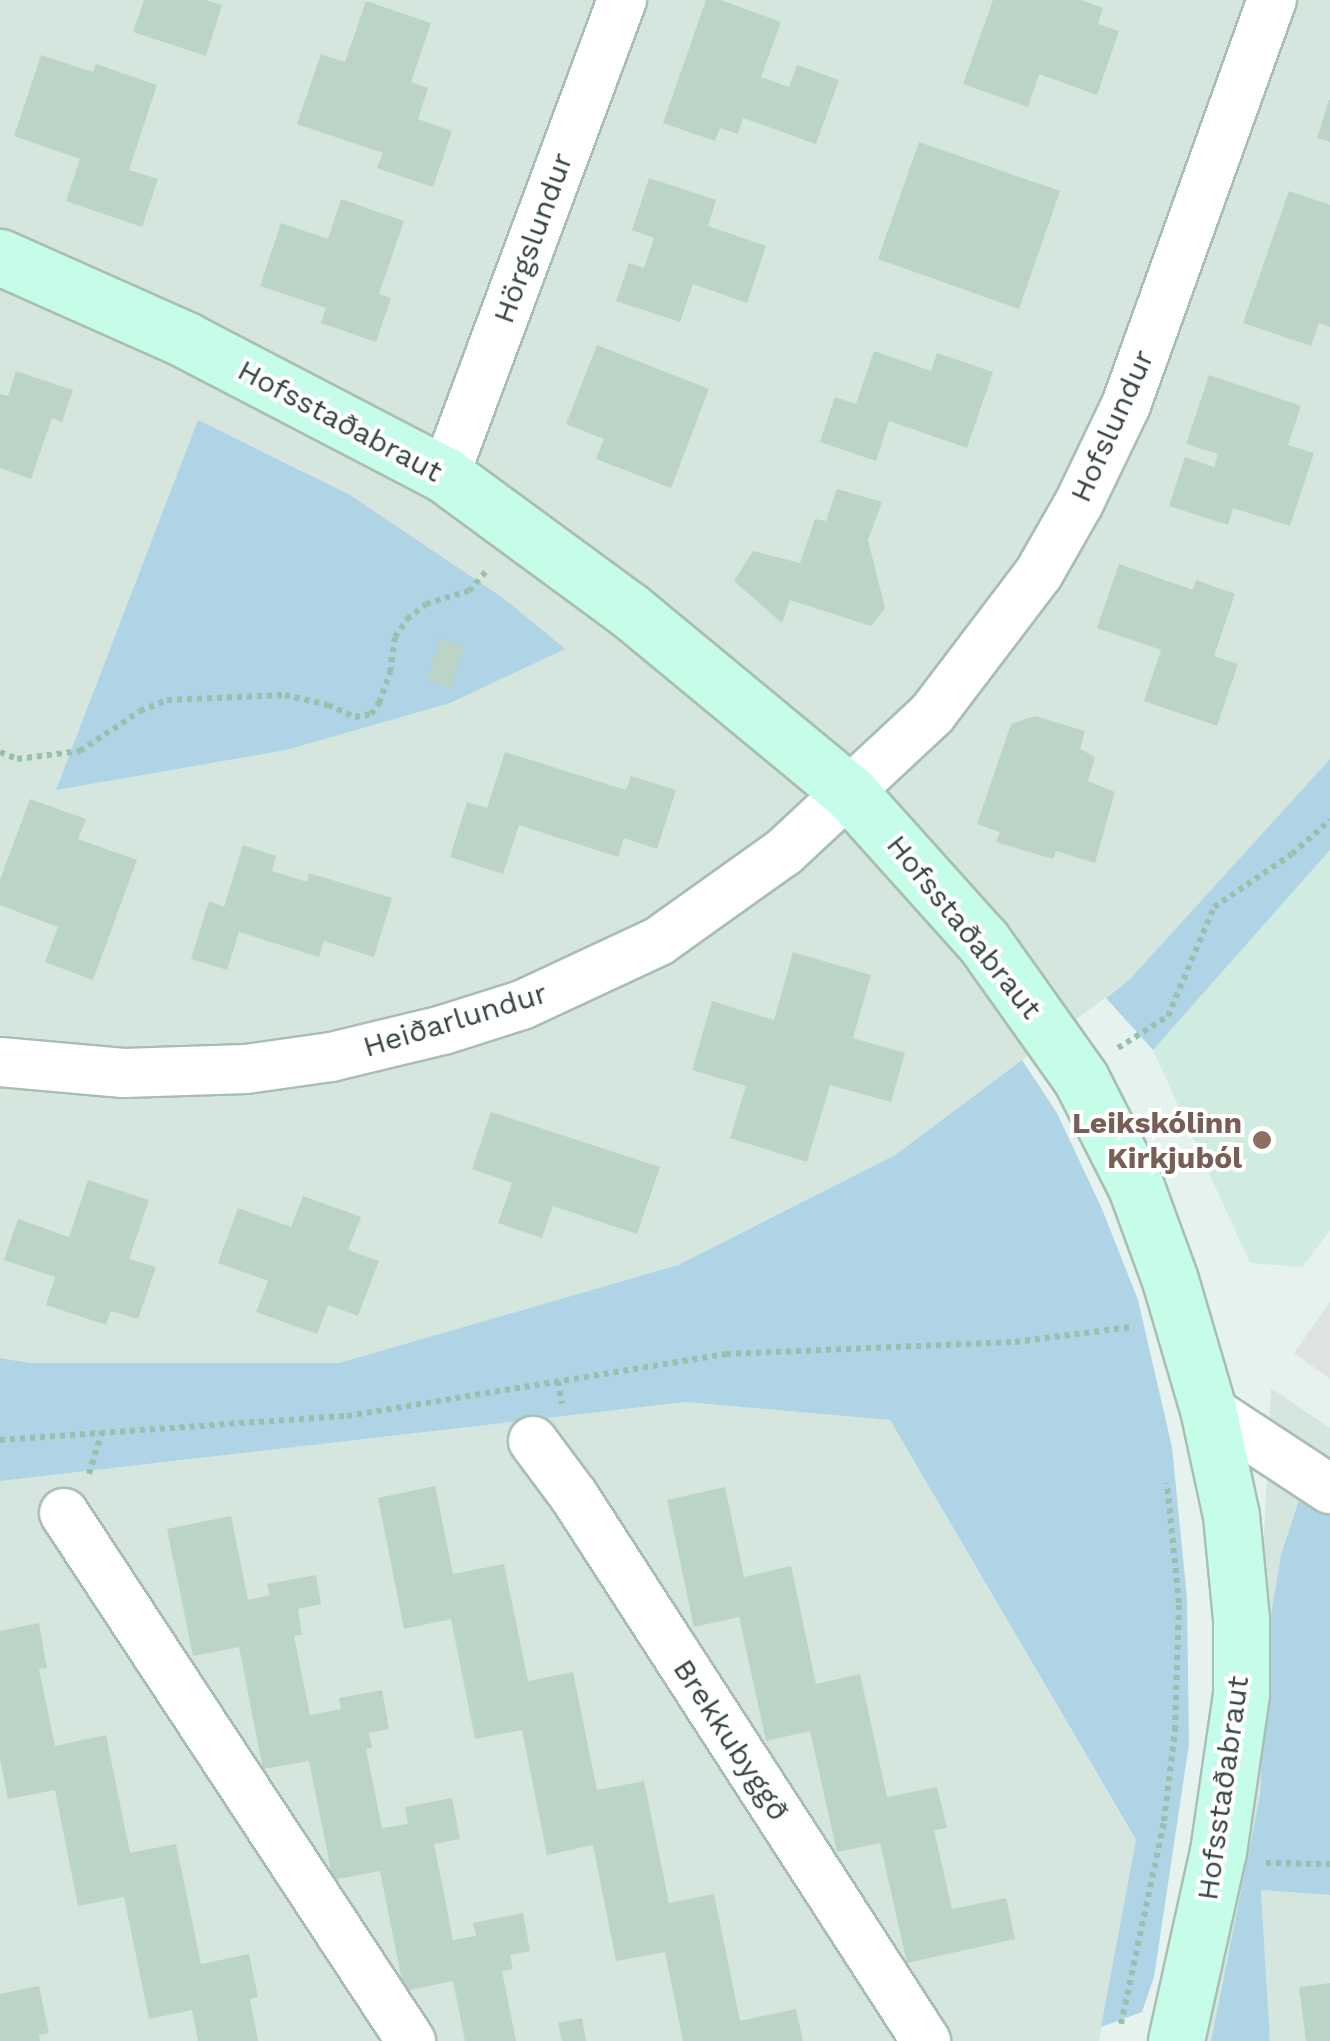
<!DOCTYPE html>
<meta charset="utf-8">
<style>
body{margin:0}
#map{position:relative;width:1330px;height:2041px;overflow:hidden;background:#e6f2ed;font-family:"Work Sans",sans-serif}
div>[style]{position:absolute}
.residential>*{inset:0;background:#d4e6de}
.education>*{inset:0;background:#d0ebe0}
.green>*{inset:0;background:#afd4e6}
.parking>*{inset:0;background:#dee3e0}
.building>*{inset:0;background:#bcd4c7}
.path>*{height:6px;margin-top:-3px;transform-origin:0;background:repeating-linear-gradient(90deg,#9abfad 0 5px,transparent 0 10px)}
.roads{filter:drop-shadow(2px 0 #a9beb3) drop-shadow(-2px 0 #a9beb3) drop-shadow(0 2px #a9beb3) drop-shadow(0 -2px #a9beb3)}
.street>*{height:48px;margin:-24px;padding:0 24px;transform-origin:24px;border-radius:24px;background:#fff}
.secondary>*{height:55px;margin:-27.5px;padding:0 27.5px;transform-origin:27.5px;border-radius:27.5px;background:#c5fde9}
.dots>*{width:28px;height:28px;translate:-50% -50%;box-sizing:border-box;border:5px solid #fff;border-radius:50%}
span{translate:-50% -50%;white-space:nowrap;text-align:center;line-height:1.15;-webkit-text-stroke:8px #fff;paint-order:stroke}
.street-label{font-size:30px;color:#35453d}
.education-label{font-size:30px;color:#785e54;font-weight:700}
.right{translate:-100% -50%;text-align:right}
</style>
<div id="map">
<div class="residential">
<i style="clip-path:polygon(0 0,1330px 0,1330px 759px,1130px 979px,895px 1155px,678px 1265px,339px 1363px,30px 1363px,0 1358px)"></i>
<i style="clip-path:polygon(1271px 1388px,1330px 1428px,1330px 1512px,1267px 1640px,1260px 1795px,1211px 2041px,1200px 2041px,1254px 1749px)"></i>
<i style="clip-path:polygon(686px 1402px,890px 1420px,1136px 1841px,1099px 2041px,0 2041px,0 1481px)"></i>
<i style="clip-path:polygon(1261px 1890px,1330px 1895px,1330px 2041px,1270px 2041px)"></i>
</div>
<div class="education">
<i style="clip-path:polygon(1330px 850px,1330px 1230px,1302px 1267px,1250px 1263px,1153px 1050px)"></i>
</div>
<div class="green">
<i style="clip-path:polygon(198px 420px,350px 495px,503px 598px,565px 649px,450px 703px,286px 750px,56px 790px)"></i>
<i style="clip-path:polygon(1330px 759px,1330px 850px,1153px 1050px,1106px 998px,1130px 979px)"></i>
<i style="clip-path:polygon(1022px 1060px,1057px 1113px,1102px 1209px,1138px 1300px,1172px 1447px,1187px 1598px,1189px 1744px,1154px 1977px,1142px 2012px,1101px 2027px,1136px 1840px,890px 1420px,686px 1402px,0 1481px,0 1358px,30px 1363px,339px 1363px,678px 1265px,895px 1155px)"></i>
<i style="clip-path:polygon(1302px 1491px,1330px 1512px,1330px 1895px,1261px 1890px,1270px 2041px,1211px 2041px,1260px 1795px,1267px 1640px,1281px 1555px)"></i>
</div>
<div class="parking">
<i style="clip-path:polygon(1330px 1302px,1330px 1379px,1294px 1353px)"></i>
</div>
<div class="building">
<i style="clip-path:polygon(144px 0,205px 0,222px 5px,206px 56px,133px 32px)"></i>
<i style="clip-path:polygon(706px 0,721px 0,781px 22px,761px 77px,789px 87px,797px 65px,839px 80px,816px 144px,743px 118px,738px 134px,720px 128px,715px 141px,663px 123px)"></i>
<i style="clip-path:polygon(993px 0,1081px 0,1103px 8px,1098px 24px,1119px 31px,1097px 95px,1039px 74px,1028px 107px,963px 84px)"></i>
<i style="clip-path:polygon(366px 1px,431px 23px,411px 82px,428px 88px,418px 119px,452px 131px,433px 187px,377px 168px,383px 153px,297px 124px,321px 54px,345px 62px)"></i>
<i style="clip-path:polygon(41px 55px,93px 72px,96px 64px,157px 85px,129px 170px,158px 179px,142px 227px,66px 201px,80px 159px,14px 136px)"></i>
<i style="clip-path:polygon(1329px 100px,1330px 100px,1330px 142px,1317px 138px)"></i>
<i style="clip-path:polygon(919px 142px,1060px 191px,1019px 309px,878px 259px)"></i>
<i style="clip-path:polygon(649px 178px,716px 200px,708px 226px,766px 246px,747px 303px,693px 284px,680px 322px,616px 301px,629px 263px,644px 268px,654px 238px,632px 230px)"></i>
<i style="clip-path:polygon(1289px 191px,1330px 205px,1330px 327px,1319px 323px,1311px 346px,1243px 323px)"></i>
<i style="clip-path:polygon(341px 199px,404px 221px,379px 294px,391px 298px,376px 342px,321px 323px,326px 308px,260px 286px,281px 223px,328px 239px)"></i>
<i style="clip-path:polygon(597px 345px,709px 389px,671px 488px,596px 459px,604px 439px,566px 424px)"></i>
<i style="clip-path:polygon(874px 351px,931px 371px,937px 353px,993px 372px,967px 448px,889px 421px,876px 461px,820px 442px,835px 397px,856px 404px)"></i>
<i style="clip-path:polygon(16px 371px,73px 390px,62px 422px,52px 418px,31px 479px,0 468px,0 394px,8px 396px)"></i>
<i style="clip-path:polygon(1209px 375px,1301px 406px,1288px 445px,1314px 453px,1290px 526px,1233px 508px,1228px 525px,1169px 506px,1185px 457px,1214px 467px,1218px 454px,1186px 444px)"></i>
<i style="clip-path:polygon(837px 489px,882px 502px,868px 540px,885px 608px,871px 626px,790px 600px,782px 623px,734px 581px,753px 551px,800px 563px,815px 519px,826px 521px)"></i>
<i style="clip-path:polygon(1119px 564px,1193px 590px,1196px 580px,1235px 594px,1214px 656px,1238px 664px,1217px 726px,1144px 701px,1161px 650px,1097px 628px)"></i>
<i style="clip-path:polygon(440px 639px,464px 646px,451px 688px,427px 681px)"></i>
<i style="clip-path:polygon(1035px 716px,1085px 731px,1080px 749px,1095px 757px,1088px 781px,1115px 792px,1095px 863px,1056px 851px,1053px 859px,996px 842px,1000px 832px,977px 824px,1011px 724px)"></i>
<i style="clip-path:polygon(505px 752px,626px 790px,631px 776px,676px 790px,657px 849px,624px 838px,618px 857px,519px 825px,503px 874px,450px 857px,467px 802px,487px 808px)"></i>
<i style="clip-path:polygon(30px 799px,86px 819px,78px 839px,137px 860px,93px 980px,45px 962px,58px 927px,0 905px,0 880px)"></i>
<i style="clip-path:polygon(243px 845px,276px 856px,272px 871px,307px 882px,309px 873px,392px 898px,374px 957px,324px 941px,319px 957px,239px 932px,227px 970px,191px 959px,209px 901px,224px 907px)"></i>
<i style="clip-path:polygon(793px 952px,871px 975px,853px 1038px,905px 1053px,891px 1102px,830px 1085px,807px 1162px,730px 1138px,746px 1086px,692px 1070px,712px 1001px,774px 1020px)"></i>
<i style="clip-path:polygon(491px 1112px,660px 1167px,637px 1234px,553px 1206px,542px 1238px,498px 1223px,512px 1183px,472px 1169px)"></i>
<i style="clip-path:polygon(88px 1180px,149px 1200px,129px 1259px,156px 1267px,138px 1319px,111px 1311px,106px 1325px,46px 1305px,55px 1277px,4px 1260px,18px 1219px,69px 1237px)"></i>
<i style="clip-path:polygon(303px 1196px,361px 1217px,348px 1250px,379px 1261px,358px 1316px,328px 1305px,317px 1334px,256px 1312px,268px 1281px,218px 1263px,238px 1208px,291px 1227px)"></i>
<i style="clip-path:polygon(435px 1486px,453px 1574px,504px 1564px,528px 1681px,573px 1672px,597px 1790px,644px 1781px,669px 1903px,714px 1894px,740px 2021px,796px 2009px,803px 2041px,683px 2041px,665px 1952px,616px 1961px,593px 1845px,547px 1855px,522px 1730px,475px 1739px,451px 1619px,404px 1629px,378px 1498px)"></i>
<i style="clip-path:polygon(725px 1487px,744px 1577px,791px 1566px,816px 1684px,860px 1674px,887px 1797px,937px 1787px,947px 1828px,934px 1830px,952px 1909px,1006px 1898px,1015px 1939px,907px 1963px,880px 1843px,837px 1852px,810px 1731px,766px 1741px,739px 1617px,694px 1627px,667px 1500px)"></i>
<i style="clip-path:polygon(231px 1516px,248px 1600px,270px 1595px,267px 1584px,316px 1575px,321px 1604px,298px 1609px,302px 1635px,294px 1636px,310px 1715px,341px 1709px,339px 1698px,382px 1690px,389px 1729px,369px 1733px,372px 1748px,366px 1749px,382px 1828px,408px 1824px,405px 1807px,452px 1798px,460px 1839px,434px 1844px,453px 1940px,476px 1936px,473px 1923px,523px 1913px,530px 1951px,510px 1955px,513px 1969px,502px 1971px,516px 2041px,465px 2041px,453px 1981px,404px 1991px,380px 1871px,333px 1880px,309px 1761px,263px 1769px,239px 1647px,193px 1656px,167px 1529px)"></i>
<i style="clip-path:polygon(39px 1623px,47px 1668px,39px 1669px,55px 1746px,106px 1735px,130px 1853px,176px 1844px,201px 1964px,249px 1954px,258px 1997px,250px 1999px,258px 2041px,198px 2041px,192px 2010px,149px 2019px,124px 1897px,78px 1906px,55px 1790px,8px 1799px,0 1759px,0 1631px)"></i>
<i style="clip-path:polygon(1330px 1983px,1330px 2041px,1306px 2041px,1299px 1987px)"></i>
<i style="clip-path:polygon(39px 1986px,49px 2033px,39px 2035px,40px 2041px,0 2041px,0 1994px)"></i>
<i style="clip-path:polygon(582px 2018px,586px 2041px,562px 2041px,558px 2023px)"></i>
</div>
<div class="path">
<i style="left:0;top:752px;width:18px;rotate:22deg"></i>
<i style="left:17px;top:759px;width:64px;rotate:-7.2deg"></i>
<i style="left:80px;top:751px;width:72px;rotate:-33.7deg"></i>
<i style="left:140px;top:711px;width:29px;rotate:-22deg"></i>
<i style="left:167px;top:700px;width:118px;rotate:-2.4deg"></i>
<i style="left:285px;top:695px;width:44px;rotate:13.1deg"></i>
<i style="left:328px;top:705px;width:30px;rotate:24deg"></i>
<i style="left:355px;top:717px;width:16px;rotate:-11deg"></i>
<i style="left:371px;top:714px;width:14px;rotate:-54deg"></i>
<i style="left:379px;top:703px;width:33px;rotate:-70deg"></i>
<i style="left:390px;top:672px;width:35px;rotate:-82deg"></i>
<i style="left:395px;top:637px;width:22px;rotate:-56deg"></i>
<i style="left:407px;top:619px;width:24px;rotate:-38deg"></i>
<i style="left:426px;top:604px;width:45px;rotate:-16.8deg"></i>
<i style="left:469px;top:591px;width:28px;rotate:-49deg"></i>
<i style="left:1118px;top:1048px;width:59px;rotate:-32.6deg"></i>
<i style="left:1168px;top:1016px;width:118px;rotate:-67.1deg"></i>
<i style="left:1214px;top:907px;width:94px;rotate:-34.2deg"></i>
<i style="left:1292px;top:854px;width:51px;rotate:-41.8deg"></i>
<i style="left:558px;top:1381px;width:23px;rotate:80deg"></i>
<i style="left:0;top:1440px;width:348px;rotate:-4deg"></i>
<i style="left:347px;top:1416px;width:384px;rotate:-9.3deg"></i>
<i style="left:726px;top:1354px;width:289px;rotate:-2.4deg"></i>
<i style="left:1015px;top:1342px;width:117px;rotate:-7.4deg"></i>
<i style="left:89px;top:1474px;width:44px;rotate:-72.8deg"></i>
<i style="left:1266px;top:1863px;width:64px;rotate:0.9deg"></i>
<i style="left:1121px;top:2024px;width:208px;rotate:-78deg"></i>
<i style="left:1164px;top:1821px;width:92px;rotate:-83.1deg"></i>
<i style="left:1175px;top:1730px;width:127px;rotate:-88.2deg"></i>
<i style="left:1179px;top:1603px;width:121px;rotate:-95.7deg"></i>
</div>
<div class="roads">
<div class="street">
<i style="left:445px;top:475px;width:507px;rotate:-69.56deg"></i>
<i style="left:0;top:1062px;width:124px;rotate:5.1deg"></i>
<i style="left:124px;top:1073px;width:122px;rotate:-1.9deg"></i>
<i style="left:246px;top:1069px;width:86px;rotate:-8deg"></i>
<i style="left:331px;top:1057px;width:115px;rotate:-13.6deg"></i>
<i style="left:443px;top:1030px;width:83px;rotate:-17.6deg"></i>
<i style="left:522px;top:1005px;width:151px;rotate:-25deg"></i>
<i style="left:659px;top:941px;width:153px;rotate:-35.5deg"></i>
<i style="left:784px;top:852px;width:202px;rotate:-43deg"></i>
<i style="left:932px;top:714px;width:177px;rotate:-52.8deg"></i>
<i style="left:1039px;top:573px;width:81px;rotate:-60.3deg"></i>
<i style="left:1079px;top:503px;width:109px;rotate:-64.4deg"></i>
<i style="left:1126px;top:405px;width:431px;rotate:-70.2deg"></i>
<i style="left:1208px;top:1409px;width:146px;rotate:33.3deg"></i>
<i style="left:533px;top:1441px;width:69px;rotate:53.3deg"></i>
<i style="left:574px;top:1496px;width:649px;rotate:57.14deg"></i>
<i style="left:64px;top:1513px;width:632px;rotate:56.69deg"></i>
</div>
<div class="secondary">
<i style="left:0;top:257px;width:204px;rotate:24deg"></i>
<i style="left:186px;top:340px;width:292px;rotate:27.5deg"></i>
<i style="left:445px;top:475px;width:228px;rotate:36.3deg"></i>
<i style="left:629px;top:610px;width:287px;rotate:39.6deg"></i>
<i style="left:850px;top:793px;width:199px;rotate:48.1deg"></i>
<i style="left:983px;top:941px;width:169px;rotate:54.6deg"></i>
<i style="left:1081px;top:1079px;width:121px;rotate:63deg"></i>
<i style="left:1136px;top:1187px;width:99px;rotate:69.9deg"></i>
<i style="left:1170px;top:1280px;width:134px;rotate:73.6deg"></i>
<i style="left:1208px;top:1409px;width:108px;rotate:77.8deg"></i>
<i style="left:1231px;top:1515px;width:104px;rotate:84.5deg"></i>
<i style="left:1241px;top:1619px;width:75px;rotate:90deg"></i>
<i style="left:1241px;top:1694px;width:159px;rotate:98.3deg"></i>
<i style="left:1218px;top:1851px;width:195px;rotate:102.5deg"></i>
</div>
</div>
<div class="dots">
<i style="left:1262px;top:1140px;background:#8d6e63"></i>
</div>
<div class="street-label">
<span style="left:533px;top:238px;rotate:-70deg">Hörgslundur</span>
<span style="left:340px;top:421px;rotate:28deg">Hofsstaðabraut</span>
<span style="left:1112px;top:426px;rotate:-66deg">Hofslundur</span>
<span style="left:964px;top:927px;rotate:51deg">Hofsstaðabraut</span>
<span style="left:455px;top:1020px;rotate:-17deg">Heiðarlundur</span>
<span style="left:731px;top:1740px;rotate:57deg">Brekkubyggð</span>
<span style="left:1223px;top:1788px;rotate:-82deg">Hofsstaðabraut</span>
</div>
<div class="education-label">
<span class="right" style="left:1242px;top:1140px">Leikskólinn<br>Kirkjuból</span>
</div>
</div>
